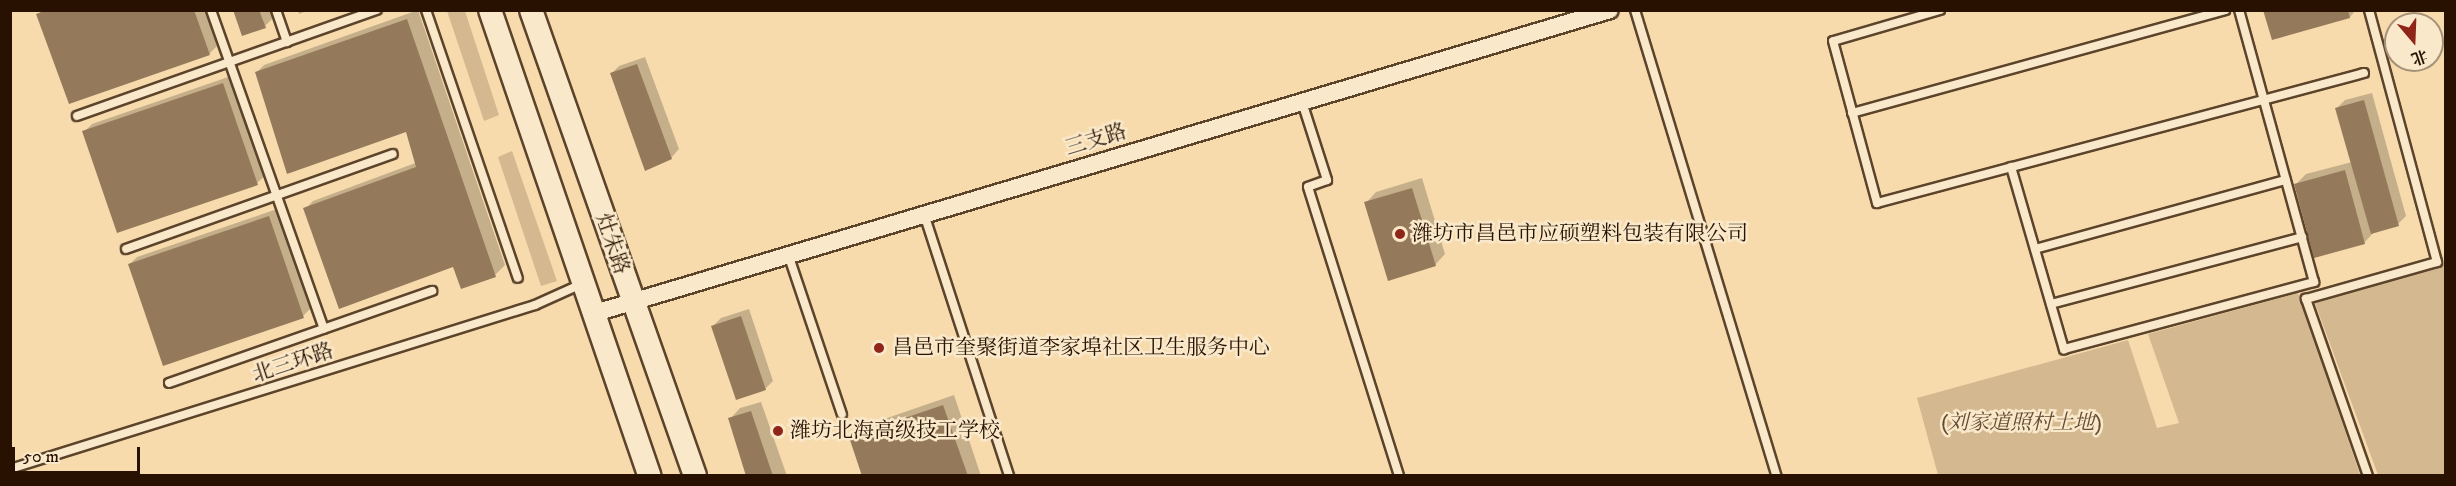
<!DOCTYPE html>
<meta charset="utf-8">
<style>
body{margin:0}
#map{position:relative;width:2456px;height:486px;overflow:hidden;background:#f7dbad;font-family:"IM FELL DW Pica","Noto Serif SC",serif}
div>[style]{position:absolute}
.green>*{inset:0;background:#d4b990}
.shadow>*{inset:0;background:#0003}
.building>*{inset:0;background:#947a5a}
.roads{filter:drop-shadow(2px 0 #5c442b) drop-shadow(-2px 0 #5c442b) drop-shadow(0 2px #5c442b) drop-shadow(0 -2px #5c442b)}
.lane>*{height:8px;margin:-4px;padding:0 4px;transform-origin:4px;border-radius:4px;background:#fae8ca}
.street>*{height:16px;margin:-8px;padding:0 8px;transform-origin:8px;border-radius:8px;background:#fae8ca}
.secondary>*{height:22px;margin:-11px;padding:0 11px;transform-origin:11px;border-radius:11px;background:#fae8ca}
.dots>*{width:16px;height:16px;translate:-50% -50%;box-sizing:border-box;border:3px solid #fae8ca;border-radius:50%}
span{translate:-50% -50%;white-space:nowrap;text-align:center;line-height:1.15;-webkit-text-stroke:5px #fae8ca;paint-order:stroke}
.street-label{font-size:21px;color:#281100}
.poi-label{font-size:21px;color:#281100}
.left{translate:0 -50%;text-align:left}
.park-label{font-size:21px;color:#644c32;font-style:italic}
.frame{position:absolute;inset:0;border:12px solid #281100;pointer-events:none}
.north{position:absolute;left:2384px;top:12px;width:60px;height:60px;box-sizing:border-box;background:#fae8ca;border:2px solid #a69279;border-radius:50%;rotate:161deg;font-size:16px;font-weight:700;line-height:24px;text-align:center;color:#281100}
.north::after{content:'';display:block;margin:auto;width:21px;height:27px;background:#8f2418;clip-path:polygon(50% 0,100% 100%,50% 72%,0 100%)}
.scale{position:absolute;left:12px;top:447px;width:128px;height:27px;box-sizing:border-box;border:3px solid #281100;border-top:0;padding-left:8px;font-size:18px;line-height:21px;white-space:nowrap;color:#281100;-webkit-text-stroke:4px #fae8ca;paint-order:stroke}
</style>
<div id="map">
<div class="green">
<i style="clip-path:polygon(447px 11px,465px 11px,499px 115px,484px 121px)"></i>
<i style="clip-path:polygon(512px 151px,557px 281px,541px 286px,498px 157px)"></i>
<i style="clip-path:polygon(2445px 264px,2445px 475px,2378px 475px,2315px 303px)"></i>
<i style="clip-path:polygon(2298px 293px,2360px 475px,1938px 475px,1917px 398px,2128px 340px,2157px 428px,2179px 423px,2148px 334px)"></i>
</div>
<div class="shadow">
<i style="clip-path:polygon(42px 10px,205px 10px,217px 46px,209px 54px,38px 15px)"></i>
<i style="clip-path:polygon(235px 10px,270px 10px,273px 18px,265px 26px)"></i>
<i style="clip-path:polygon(298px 10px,309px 10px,299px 14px)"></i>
<i style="clip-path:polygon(418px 10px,505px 265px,495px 275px,454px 265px,305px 209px,313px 201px,418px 162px,407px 130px,256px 73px,264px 65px)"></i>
<i style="clip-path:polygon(2265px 10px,2356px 10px,2350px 17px)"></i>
<i style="clip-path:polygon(645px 57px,679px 149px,671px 158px,611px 74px,619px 66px)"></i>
<i style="clip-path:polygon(231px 76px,266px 175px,257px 183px,118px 231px,84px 132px,92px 124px)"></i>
<i style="clip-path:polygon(2372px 93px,2406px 216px,2398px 224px,2374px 232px,2364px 243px,2295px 185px,2306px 174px,2352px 162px,2337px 108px,2345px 100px)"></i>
<i style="clip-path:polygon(1422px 178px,1445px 254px,1435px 265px,1366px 203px,1376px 192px)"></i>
<i style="clip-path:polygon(277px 209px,311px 308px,303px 316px,129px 265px,137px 257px)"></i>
<i style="clip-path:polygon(749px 309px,773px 381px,765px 389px,713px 326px,721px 318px)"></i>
<i style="clip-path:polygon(954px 395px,981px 476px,864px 476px,851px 438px,861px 427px)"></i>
<i style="clip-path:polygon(761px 402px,787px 476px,748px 476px,730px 419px,740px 408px)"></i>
</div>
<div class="building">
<i style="clip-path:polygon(47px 10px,194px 10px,210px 55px,69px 104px,36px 14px)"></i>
<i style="clip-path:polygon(233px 10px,259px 10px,266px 28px,242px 36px)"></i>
<i style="clip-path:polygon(2263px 10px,2348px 10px,2350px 18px,2272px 40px)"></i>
<i style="clip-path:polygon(407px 19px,496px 277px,461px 289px,453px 267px,339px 309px,303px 208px,416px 167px,406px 132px,287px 174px,255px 72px)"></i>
<i style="clip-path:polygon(637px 64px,672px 159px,645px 171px,610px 73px)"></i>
<i style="clip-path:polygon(223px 83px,258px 185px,117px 233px,82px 131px)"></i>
<i style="clip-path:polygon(2364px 100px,2399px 226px,2371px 234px,2335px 108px)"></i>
<i style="clip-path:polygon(2345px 170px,2365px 244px,2314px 258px,2294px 184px)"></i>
<i style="clip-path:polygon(1412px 188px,1436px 266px,1388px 281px,1364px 202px)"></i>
<i style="clip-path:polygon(269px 216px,304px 318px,163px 366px,128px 264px)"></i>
<i style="clip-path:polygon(741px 316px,766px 390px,736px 400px,711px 326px)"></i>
<i style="clip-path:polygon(943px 405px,968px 476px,862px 476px,849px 437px)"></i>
<i style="clip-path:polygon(751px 411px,773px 476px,746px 476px,728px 418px)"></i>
</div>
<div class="roads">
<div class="lane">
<i style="left:211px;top:10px;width:338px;rotate:70.5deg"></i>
<i style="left:276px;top:10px;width:34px;rotate:71deg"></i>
<i style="left:426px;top:10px;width:283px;rotate:71.1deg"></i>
<i style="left:1635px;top:10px;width:487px;rotate:73.1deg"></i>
<i style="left:1940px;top:10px;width:111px;rotate:163.8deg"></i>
<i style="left:1833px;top:41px;width:168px;rotate:74.8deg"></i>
<i style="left:1877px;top:203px;width:504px;rotate:-14.95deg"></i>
<i style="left:1302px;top:102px;width:82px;rotate:72.2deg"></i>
<i style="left:1327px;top:180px;width:20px;rotate:160deg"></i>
<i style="left:1308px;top:187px;width:303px;rotate:72.5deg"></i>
<i style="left:1852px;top:113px;width:387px;rotate:-15.4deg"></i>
<i style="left:77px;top:116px;width:318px;rotate:-19.5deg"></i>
<i style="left:2011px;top:167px;width:190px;rotate:73.8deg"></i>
<i style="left:2064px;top:349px;width:259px;rotate:-15deg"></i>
<i style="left:2314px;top:282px;width:282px;rotate:-105.4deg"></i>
<i style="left:924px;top:214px;width:275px;rotate:72deg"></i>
<i style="left:126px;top:249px;width:283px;rotate:-19.6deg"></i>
<i style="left:2035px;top:249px;width:260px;rotate:-15.4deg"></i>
<i style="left:788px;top:254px;width:169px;rotate:71.4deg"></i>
<i style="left:2051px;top:304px;width:260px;rotate:-14.9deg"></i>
<i style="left:169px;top:383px;width:279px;rotate:-19.3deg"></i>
<i style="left:10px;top:469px;width:550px;rotate:-17.35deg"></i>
<i style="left:535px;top:305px;width:54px;rotate:-24.2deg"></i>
<i style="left:2368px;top:476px;width:188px;rotate:-109.3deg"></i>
<i style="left:2306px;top:299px;width:136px;rotate:-15.8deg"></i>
<i style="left:2437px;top:262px;width:261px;rotate:-105.1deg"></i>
</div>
<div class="street">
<i style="left:595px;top:313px;width:1059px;rotate:-16.62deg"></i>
</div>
<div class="secondary">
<i style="left:490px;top:10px;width:493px;rotate:71.1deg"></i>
<i style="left:531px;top:10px;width:494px;rotate:70.6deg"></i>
</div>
</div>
<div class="dots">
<i style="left:1400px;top:234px;background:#8f2418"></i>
<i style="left:879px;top:348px;background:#8f2418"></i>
<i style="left:778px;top:431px;background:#8f2418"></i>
</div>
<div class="street-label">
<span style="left:1096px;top:140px;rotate:-17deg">三支路</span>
<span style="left:612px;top:244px;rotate:71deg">灶朱路</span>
<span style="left:293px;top:363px;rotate:-18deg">北三环路</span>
</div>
<div class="poi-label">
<span class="left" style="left:1412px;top:234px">潍坊市昌邑市应硕塑料包装有限公司</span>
<span class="left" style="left:892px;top:348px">昌邑市奎聚街道李家埠社区卫生服务中心</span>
<span class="left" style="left:790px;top:431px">潍坊北海高级技工学校</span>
</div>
<div class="park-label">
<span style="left:2021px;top:423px">(刘家道照村土地)</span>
</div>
<div class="frame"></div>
<div class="north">北</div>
<div class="scale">50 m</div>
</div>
